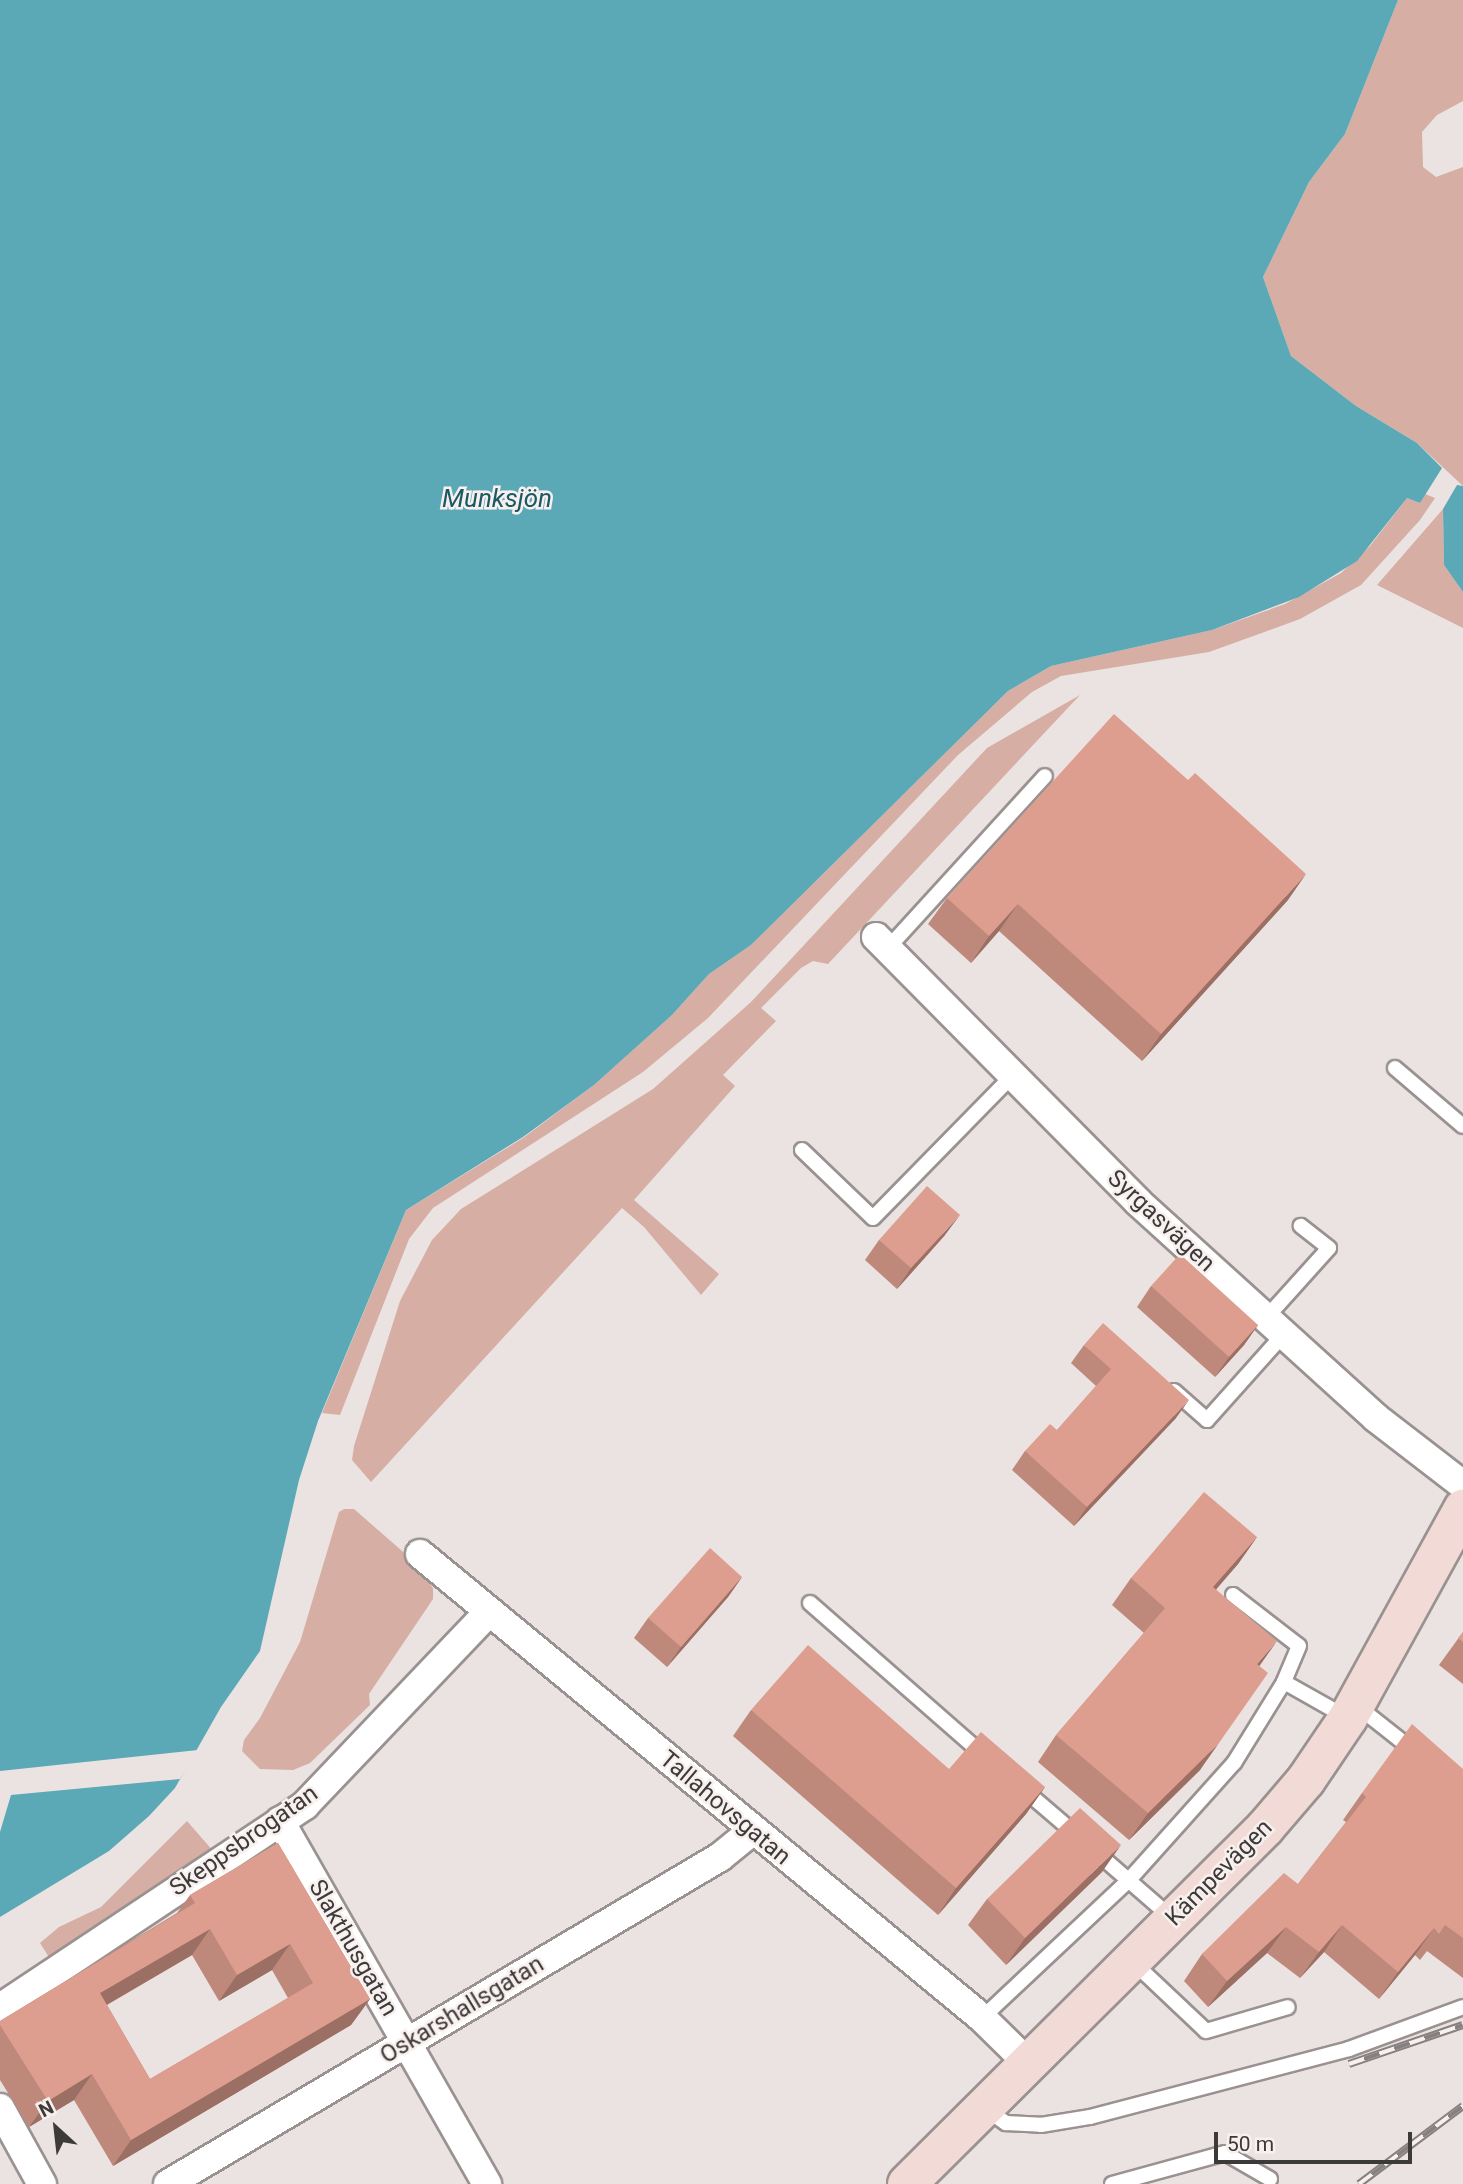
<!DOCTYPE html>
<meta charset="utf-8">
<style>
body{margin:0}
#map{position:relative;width:1463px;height:2184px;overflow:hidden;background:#eae3e1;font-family:Roboto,sans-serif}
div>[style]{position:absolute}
.green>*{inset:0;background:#d6aea4}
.water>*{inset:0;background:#5ba8b6}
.pier>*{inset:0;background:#eae3e1}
.roads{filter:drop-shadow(2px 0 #999290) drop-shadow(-2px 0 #999290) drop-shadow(0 2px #999290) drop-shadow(0 -2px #999290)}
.service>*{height:14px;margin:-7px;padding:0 7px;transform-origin:7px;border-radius:7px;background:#fff}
.minor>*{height:28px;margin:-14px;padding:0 14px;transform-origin:14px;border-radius:14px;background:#fff}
.secondary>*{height:38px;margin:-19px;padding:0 19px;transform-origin:19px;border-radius:19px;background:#f2dbd6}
.rail>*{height:8px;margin-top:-4px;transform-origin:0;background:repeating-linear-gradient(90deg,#f8f0ee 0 16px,#868180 0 32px);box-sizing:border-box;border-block:2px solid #868180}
.wall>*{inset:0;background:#be887b}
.shaded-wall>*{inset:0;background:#9b6f64}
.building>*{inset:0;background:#dd9e8f}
span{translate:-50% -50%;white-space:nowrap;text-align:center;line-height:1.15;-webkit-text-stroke:5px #f8f0ee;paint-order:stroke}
.street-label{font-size:24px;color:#3d3a3a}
.water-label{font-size:26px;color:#195a65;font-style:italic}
.north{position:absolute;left:21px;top:2093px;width:70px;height:70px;-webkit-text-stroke:5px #f8f0ee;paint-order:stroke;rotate:333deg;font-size:19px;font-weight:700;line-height:28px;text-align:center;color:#3d3a3a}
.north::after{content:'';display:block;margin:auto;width:24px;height:32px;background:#3d3a3a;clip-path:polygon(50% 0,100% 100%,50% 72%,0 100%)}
.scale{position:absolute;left:1214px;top:2132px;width:198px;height:32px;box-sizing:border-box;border:4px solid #3d3a3a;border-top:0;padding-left:9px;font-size:21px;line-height:24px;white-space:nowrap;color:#3d3a3a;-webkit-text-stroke:5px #f8f0ee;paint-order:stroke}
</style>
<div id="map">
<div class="green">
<i style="clip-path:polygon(1398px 0,1463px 0,1463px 101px,1437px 115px,1422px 132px,1423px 167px,1436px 177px,1463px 167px,1463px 486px,1417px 443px,1356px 406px,1291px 356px,1263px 277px,1309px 182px,1345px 134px)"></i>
<i style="clip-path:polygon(1425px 494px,1435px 498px,1420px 520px,1361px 585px,1300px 619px,1209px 652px,1061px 676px,1032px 692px,958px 755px,708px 1018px,643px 1072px,433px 1208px,409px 1239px,340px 1415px,322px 1413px,406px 1210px,523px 1138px,594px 1085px,672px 1015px,709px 974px,751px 945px,1008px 691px,1051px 666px,1212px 630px,1285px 604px,1341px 573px,1370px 546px,1407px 498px,1420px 503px)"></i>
<i style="clip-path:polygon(1443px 509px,1444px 565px,1463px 592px,1463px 628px,1377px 585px)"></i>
<i style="clip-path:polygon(1080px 695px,828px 964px,813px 961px,801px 968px,761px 1008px,776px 1021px,723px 1075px,735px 1086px,634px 1200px,719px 1274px,701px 1295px,644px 1227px,622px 1208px,371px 1482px,352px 1460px,354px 1446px,400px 1301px,432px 1240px,461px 1209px,653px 1089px,751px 1002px,987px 748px)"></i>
<i style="clip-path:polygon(344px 1509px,354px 1509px,417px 1564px,433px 1588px,433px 1599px,369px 1694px,370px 1705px,310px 1763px,293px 1770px,260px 1769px,242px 1751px,244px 1740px,260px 1718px,300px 1642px,339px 1512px)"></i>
<i style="clip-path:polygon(187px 1821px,214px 1852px,52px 1962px,40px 1943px,59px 1927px,101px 1907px)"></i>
</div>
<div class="water">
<i style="clip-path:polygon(0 0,1398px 0,1345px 134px,1309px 182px,1263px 277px,1291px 356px,1356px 406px,1417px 443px,1442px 468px,1420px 503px,1407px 498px,1357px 561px,1299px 597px,1212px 630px,1051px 666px,1008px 691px,751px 945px,709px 974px,672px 1015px,594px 1085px,523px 1137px,406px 1210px,318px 1421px,299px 1480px,260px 1651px,221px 1707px,175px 1788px,149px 1816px,109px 1851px,0 1917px)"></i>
<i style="clip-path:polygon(1457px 485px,1463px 486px,1463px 592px,1444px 565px,1443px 509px)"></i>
</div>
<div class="pier">
<i style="clip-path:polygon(198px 1750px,180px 1779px,11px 1795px,0 1832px,0 1771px)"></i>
</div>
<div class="roads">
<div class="service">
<i style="left:887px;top:949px;width:234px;rotate:-47.6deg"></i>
<i style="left:1395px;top:1068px;width:89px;rotate:40.5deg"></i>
<i style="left:802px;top:1150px;width:98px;rotate:43.8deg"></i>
<i style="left:873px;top:1218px;width:200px;rotate:-45.6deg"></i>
<i style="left:1266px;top:1318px;width:94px;rotate:-48deg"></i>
<i style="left:1329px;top:1248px;width:36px;rotate:-142deg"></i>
<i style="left:1174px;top:1391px;width:44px;rotate:41.3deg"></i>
<i style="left:1207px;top:1420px;width:115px;rotate:-48.2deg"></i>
<i style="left:1233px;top:1595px;width:83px;rotate:37.7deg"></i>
<i style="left:1299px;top:1646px;width:39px;rotate:113deg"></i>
<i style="left:810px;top:1603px;width:232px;rotate:41.2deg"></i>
<i style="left:1356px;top:1705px;width:74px;rotate:38.4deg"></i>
<i style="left:1022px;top:1788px;width:74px;rotate:40.6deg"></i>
<i style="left:1096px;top:1852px;width:102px;rotate:41deg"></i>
<i style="left:1133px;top:1962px;width:100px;rotate:43.4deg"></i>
<i style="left:1206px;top:2031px;width:85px;rotate:-16.3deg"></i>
<i style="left:982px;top:2018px;width:200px;rotate:-43.2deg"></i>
<i style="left:1128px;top:1881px;width:159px;rotate:-48.1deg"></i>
<i style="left:1234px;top:1763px;width:95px;rotate:-58.3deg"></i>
<i style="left:1284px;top:1682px;width:71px;rotate:29.4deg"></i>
<i style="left:985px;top:2108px;width:26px;rotate:36deg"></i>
<i style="left:1006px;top:2123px;width:35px;rotate:3deg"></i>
<i style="left:1041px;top:2125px;width:50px;rotate:-9.3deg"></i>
<i style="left:1090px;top:2117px;width:268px;rotate:-14.7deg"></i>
<i style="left:1349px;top:2049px;width:121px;rotate:-20.2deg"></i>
<i style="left:1112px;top:2184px;width:117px;rotate:-15.3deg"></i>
<i style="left:1225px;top:2153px;width:52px;rotate:30deg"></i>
</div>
<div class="minor">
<i style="left:876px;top:937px;width:373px;rotate:45.3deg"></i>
<i style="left:1138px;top:1202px;width:321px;rotate:42.2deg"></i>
<i style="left:1376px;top:1418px;width:110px;rotate:37.6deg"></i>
<i style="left:420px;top:1554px;width:729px;rotate:39.54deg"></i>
<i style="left:982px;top:2018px;width:66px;rotate:44.4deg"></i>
<i style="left:280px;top:1821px;width:418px;rotate:60.3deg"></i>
<i style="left:0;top:2008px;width:366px;rotate:-33.6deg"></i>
<i style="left:305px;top:1805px;width:267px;rotate:-46.4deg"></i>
<i style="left:0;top:2108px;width:87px;rotate:61.1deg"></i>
<i style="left:168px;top:2184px;width:642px;rotate:-30.64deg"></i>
<i style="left:720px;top:1857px;width:41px;rotate:-39.1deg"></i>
</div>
<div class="secondary">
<i style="left:907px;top:2184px;width:505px;rotate:-44.84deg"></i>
<i style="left:1265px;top:1828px;width:63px;rotate:-49.5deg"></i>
<i style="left:1306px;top:1780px;width:75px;rotate:-55.9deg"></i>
<i style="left:1348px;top:1718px;width:239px;rotate:-61.2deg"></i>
</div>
</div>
<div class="rail">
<i style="left:1349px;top:2064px;width:120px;rotate:-18.9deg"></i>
<i style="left:1359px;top:2184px;width:130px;rotate:-36.9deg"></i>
</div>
<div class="wall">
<i style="clip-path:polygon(1188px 780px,1288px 900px,1142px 1061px,999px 931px,971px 963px,928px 924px,947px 898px)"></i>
<i style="clip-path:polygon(945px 1235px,897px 1289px,865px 1260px,879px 1240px)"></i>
<i style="clip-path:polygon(1151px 1286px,1258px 1325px,1244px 1345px,1215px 1377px,1137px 1307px)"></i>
<i style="clip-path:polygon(1084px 1345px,1176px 1418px,1074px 1526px,1012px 1470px,1025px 1451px,1057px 1430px,1096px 1386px,1071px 1363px)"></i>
<i style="clip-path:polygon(1257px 1537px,1238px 1564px,1216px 1589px,1259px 1666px,1200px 1770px,1129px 1840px,1038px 1762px,1056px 1735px,1144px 1633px,1112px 1605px,1131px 1578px)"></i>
<i style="clip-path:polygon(742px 1577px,728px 1597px,667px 1667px,634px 1638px,648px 1618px)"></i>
<i style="clip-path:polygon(1463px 1632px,1463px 1684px,1439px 1665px)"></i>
<i style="clip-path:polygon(751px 1710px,949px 1769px,1045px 1787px,1026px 1814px,938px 1915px,733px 1736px)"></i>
<i style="clip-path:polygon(1463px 1769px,1463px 1978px,1427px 1951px,1420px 1960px,1415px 1955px,1379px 1999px,1324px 1952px,1300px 1978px,1267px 1953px,1208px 2007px,1184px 1981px,1202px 1954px,1298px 1884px,1346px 1822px,1343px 1820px,1362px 1793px)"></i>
<i style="clip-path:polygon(evenodd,278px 1843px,370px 1999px,351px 2025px,113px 2166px,74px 2100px,29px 2127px,0 2080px,0 2021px,177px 1913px,190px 1895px,278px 1843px,192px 1955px,219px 2001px,272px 1970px,288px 1998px,150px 2079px,107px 2005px,192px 1955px)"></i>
<i style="clip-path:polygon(1102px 1872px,1006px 1965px,968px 1925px,987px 1899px)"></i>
</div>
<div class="shaded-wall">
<i style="clip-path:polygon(1306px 874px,1288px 900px,1142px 1061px,1161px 1034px)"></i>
<i style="clip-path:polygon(1018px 904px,999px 931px,971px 963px,989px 936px)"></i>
<i style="clip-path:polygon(960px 1215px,945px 1235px,897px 1289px,911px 1268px)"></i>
<i style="clip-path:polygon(1258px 1325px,1244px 1345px,1215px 1377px,1229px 1357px)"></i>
<i style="clip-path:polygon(1189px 1400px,1176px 1418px,1074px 1526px,1087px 1507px)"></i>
<i style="clip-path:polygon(1257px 1537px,1238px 1564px,1195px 1614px,1213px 1587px)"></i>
<i style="clip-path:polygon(742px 1577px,728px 1597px,667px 1667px,681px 1647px)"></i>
<i style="clip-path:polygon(1277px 1641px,1258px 1668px,1257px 1664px)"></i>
<i style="clip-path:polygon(1219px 1743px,1200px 1770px,1129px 1840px,1148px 1813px)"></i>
<i style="clip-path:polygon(1045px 1787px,1026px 1814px,938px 1915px,956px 1888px)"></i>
<i style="clip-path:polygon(1121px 1845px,1102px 1872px,1006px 1965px,1025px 1938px)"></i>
<i style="clip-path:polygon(1342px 1925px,1324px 1952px,1300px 1978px,1319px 1952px)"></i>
<i style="clip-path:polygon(1286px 1927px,1267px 1953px,1208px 2007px,1227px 1981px)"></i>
<i style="clip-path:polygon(1434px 1928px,1415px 1955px,1379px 1999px,1398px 1972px)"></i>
<i style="clip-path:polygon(210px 1929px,192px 1955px,82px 2019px,100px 1993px)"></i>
<i style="clip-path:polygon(290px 1944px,272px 1970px,219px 2001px,237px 1975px)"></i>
<i style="clip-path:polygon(370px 1999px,351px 2025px,113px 2166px,131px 2140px)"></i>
<i style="clip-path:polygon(92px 2074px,74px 2100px,29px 2127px,48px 2101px)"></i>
</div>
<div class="building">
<i style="clip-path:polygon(1114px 714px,1188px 780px,1195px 773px,1306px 874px,1161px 1034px,1018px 904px,989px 936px,947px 898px)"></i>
<i style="clip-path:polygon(927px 1186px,960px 1215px,911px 1268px,879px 1240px)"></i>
<i style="clip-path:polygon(1180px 1254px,1258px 1325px,1229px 1357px,1151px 1286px)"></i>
<i style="clip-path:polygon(1103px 1323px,1189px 1400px,1087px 1507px,1025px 1451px,1050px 1424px,1057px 1430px,1111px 1369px,1084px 1345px)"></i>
<i style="clip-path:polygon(1204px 1492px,1257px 1537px,1213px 1587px,1277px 1641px,1257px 1664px,1268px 1673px,1219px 1743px,1148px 1813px,1056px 1735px,1165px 1608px,1131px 1578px)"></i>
<i style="clip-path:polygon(710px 1548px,742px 1577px,681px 1647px,648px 1618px)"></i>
<i style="clip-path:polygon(1463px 1632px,1463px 1642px,1458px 1638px)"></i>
<i style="clip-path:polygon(808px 1645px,949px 1769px,981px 1732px,1045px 1787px,956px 1888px,751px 1710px)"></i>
<i style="clip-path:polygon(1412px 1724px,1463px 1769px,1463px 1938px,1445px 1925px,1439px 1934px,1434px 1928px,1398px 1972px,1342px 1925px,1319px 1952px,1286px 1927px,1227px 1981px,1202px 1954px,1284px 1873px,1298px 1884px,1366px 1797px,1362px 1793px)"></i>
<i style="clip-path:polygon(1080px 1808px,1121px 1845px,1025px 1938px,987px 1899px)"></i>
<i style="clip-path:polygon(evenodd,278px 1843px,370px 1999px,131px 2140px,92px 2074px,48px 2101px,0 2025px,0 2021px,195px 1903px,190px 1895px,278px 1843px,210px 1929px,237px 1975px,290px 1944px,313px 1983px,150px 2079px,100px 1993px,210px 1929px)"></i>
</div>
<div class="street-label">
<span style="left:1161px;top:1221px;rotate:43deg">Syrgasvägen</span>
<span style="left:725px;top:1808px;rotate:40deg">Tallahovsgatan</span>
<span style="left:244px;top:1841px;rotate:-35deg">Skeppsbrogatan</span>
<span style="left:1219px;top:1873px;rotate:-45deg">Kämpevägen</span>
<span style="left:353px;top:1948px;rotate:60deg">Slakthusgatan</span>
<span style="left:462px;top:2010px;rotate:-31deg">Oskarshallsgatan</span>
</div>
<div class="water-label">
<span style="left:497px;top:499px">Munksjön</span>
</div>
<div class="north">N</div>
<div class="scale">50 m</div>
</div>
